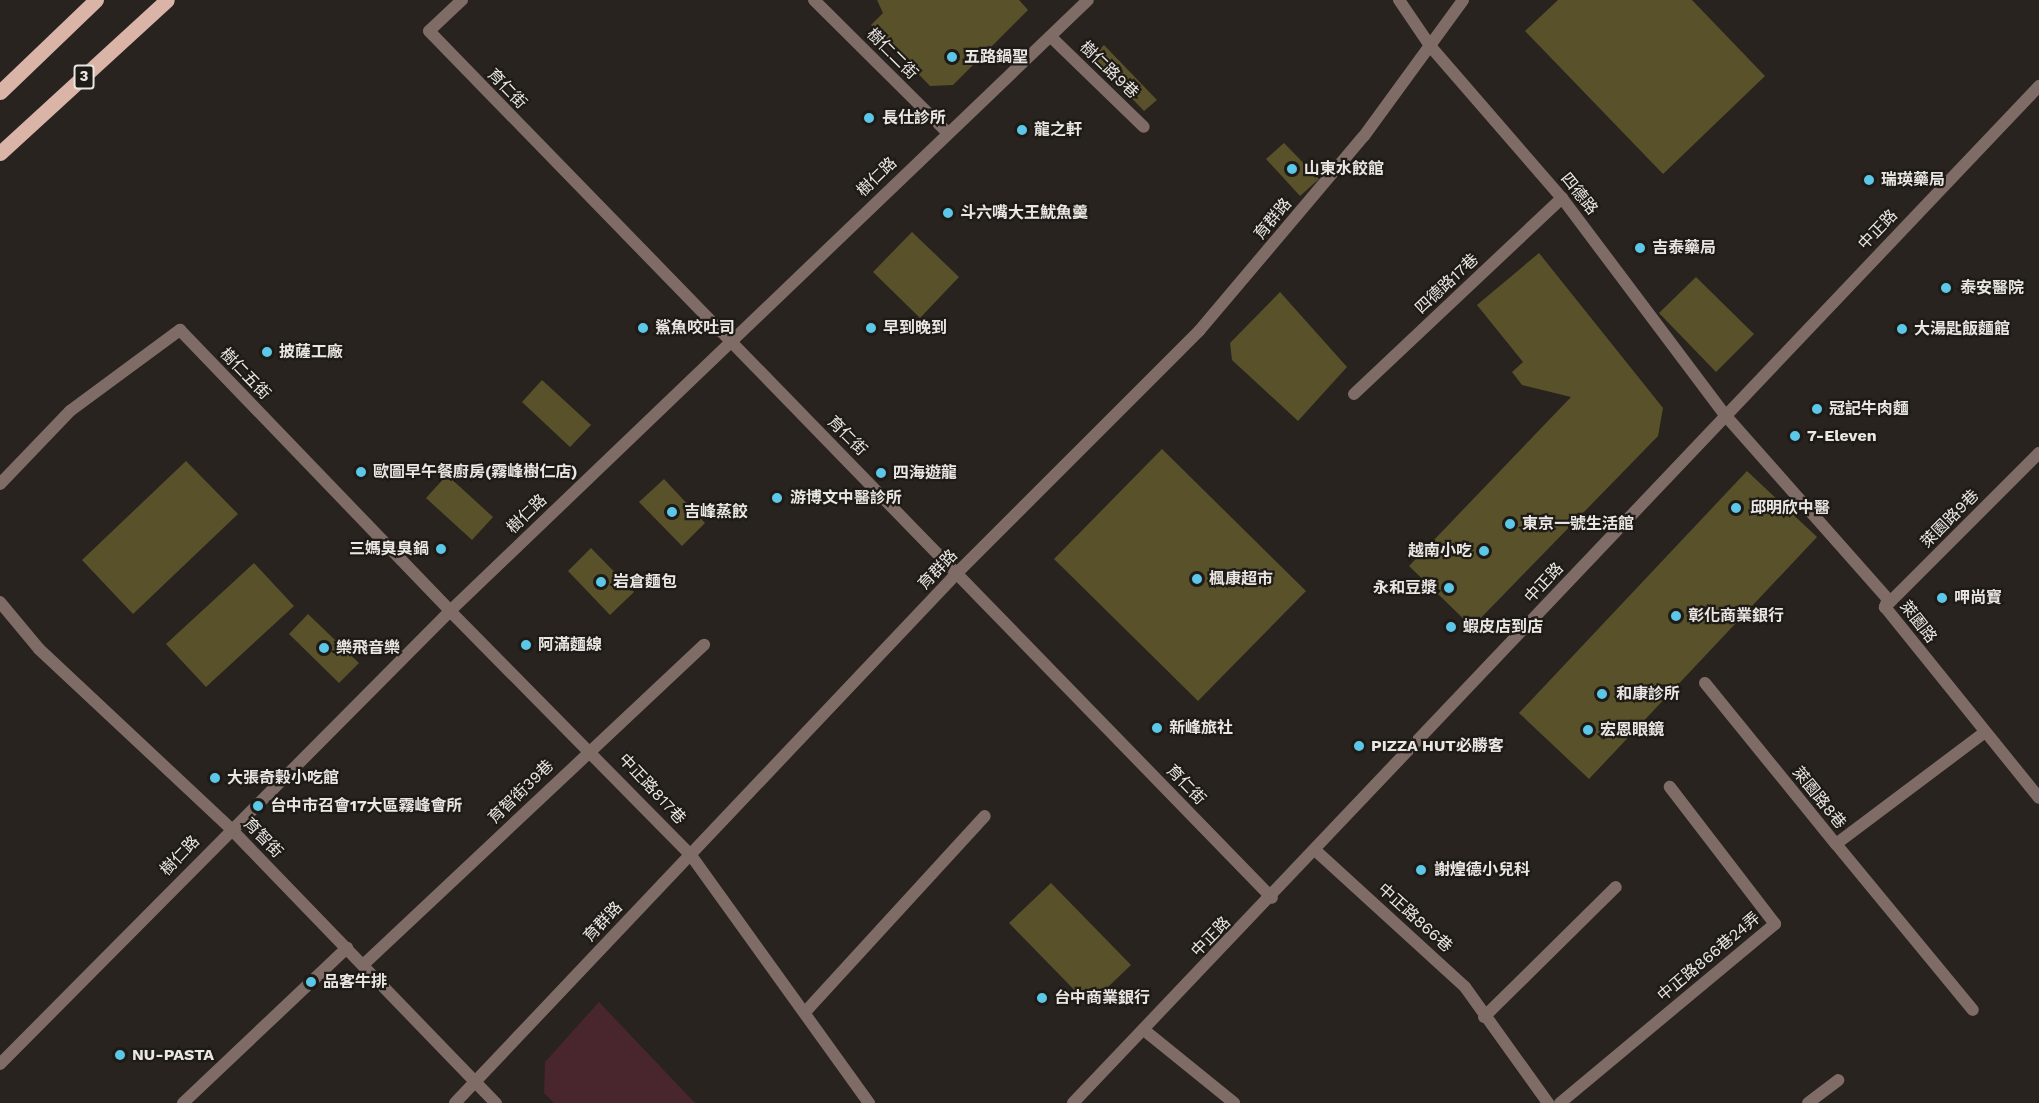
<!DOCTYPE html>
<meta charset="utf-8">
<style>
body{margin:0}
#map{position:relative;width:2039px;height:1103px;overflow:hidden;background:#28231f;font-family:"Work Sans","Noto Sans TC",sans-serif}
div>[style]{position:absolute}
.green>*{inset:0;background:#49262d}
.building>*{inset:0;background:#58512a}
.service>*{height:12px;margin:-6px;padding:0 6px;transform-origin:6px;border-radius:6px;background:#7f6c66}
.minor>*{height:12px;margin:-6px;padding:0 6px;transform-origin:6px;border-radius:6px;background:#7f6c66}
.tertiary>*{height:12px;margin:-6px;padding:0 6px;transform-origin:6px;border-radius:6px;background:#7f6c66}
.primary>*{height:15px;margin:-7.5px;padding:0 7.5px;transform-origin:7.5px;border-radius:7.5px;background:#dbb4a8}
.dots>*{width:16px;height:16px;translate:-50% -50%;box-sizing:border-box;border:3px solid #1e1a16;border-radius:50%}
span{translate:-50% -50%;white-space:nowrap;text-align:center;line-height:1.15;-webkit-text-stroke:4.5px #1e1a16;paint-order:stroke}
.shield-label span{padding:2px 4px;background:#1e1a16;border:2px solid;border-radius:4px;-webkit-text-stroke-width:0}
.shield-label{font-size:15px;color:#e9e6e3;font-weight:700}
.street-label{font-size:16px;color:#e9e6e3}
.poi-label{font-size:16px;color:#e9e6e3;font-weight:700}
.left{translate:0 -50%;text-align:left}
.right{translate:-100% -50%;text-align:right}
</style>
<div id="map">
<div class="green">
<i style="clip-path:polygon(599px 1002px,695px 1103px,554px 1103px,544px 1093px,545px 1062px)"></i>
</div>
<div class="building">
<i style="clip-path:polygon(877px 0,1019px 0,1028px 10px,953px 85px,930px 86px,871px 25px,883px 13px)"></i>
<i style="clip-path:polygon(1558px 0,1692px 0,1765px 76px,1663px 174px,1525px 31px)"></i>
<i style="clip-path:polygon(1104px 45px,1157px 100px,1144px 111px,1092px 57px)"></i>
<i style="clip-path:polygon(1284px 143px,1319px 179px,1300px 196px,1266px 159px)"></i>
<i style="clip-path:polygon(912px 232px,959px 277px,920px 318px,873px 272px)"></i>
<i style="clip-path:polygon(1539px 253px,1663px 408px,1658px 436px,1472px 627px,1409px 566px,1571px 397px,1522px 385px,1512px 372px,1523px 362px,1477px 305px)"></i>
<i style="clip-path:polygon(1696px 277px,1754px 334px,1716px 372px,1659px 313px)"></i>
<i style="clip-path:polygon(1280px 292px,1347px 367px,1298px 421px,1232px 360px,1230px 343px)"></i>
<i style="clip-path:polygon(542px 380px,591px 425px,570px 447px,522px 402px)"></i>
<i style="clip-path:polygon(1162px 449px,1306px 591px,1198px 701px,1054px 559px)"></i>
<i style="clip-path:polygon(186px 461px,238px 514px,133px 614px,82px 560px)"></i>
<i style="clip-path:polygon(1747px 471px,1817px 537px,1589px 779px,1519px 713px)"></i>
<i style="clip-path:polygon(447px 475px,493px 517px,472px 540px,426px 498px)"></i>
<i style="clip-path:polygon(664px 479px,705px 523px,682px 546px,639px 502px)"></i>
<i style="clip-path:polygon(591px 548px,634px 592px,610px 615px,568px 571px)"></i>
<i style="clip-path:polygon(254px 563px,294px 606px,206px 687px,166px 644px)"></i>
<i style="clip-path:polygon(308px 614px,359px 663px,339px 683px,289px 634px)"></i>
<i style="clip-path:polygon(1051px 883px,1131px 965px,1089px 1005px,1009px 923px)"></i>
</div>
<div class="service">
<i style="left:1354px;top:394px;width:286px;rotate:-43.3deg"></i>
<i style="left:0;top:484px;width:101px;rotate:-46.2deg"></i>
<i style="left:70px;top:411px;width:137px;rotate:-36.4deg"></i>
<i style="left:180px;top:330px;width:390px;rotate:46.1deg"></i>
<i style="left:0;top:602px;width:61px;rotate:50.3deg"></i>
<i style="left:39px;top:649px;width:262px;rotate:43.1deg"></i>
<i style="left:1885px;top:607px;width:218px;rotate:-45deg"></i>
<i style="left:1705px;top:683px;width:208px;rotate:50.9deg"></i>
<i style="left:1836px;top:844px;width:186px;rotate:-36.9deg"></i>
<i style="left:1836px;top:844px;width:215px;rotate:50.5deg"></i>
<i style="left:1315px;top:850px;width:203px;rotate:42.4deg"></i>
<i style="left:1465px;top:987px;width:143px;rotate:54.4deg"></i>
<i style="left:1484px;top:1017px;width:185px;rotate:-44.6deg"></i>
<i style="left:1560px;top:1103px;width:280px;rotate:-39.8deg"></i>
<i style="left:1775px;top:924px;width:173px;rotate:-127.5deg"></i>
<i style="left:1808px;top:1103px;width:38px;rotate:-37deg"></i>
</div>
<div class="minor">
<i style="left:462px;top:0;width:45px;rotate:136.8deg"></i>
<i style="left:429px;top:31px;width:1209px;rotate:45.8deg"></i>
<i style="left:814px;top:0;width:187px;rotate:44.8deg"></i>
<i style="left:1051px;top:37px;width:129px;rotate:44.1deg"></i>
<i style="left:450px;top:611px;width:342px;rotate:45.4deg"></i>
<i style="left:690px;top:854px;width:307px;rotate:54.3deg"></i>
<i style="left:230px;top:828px;width:383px;rotate:46deg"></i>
<i style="left:363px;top:965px;width:468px;rotate:-43.2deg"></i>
<i style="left:807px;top:1010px;width:263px;rotate:-47.5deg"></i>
<i style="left:1144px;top:1030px;width:116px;rotate:39deg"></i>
<i style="left:0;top:1064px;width:639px;rotate:-45.19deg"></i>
<i style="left:450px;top:611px;width:883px;rotate:-43.76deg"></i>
<i style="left:183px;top:1103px;width:226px;rotate:-43.4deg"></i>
<i style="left:455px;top:1103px;width:731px;rotate:-46.55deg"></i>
<i style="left:958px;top:572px;width:341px;rotate:-45deg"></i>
<i style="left:1199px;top:331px;width:255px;rotate:-49.8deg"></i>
<i style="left:1364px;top:136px;width:168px;rotate:-53.9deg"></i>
</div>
<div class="tertiary">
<i style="left:1399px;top:0;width:57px;rotate:55.8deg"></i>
<i style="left:1431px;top:47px;width:200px;rotate:49.1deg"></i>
<i style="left:1562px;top:198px;width:271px;rotate:53.1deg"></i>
<i style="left:1725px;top:415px;width:246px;rotate:48.5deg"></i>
<i style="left:1888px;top:599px;width:9px;rotate:111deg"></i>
<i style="left:1885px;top:607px;width:245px;rotate:51.1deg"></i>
<i style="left:1073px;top:1103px;width:1403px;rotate:-46.47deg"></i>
</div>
<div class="primary">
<i style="left:0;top:92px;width:133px;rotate:-43.8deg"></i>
<i style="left:0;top:153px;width:226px;rotate:-42.5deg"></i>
</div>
<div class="dots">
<i style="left:952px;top:57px;background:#5cc7e7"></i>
<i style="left:869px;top:118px;background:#5cc7e7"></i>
<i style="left:1022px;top:130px;background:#5cc7e7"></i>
<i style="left:1292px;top:169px;background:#5cc7e7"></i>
<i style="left:1869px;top:180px;background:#5cc7e7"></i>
<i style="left:948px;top:213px;background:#5cc7e7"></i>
<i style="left:1640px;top:248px;background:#5cc7e7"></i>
<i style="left:1946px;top:288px;background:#5cc7e7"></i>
<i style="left:643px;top:328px;background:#5cc7e7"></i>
<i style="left:871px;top:328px;background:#5cc7e7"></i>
<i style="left:1902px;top:329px;background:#5cc7e7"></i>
<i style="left:267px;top:352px;background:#5cc7e7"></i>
<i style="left:1817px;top:409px;background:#5cc7e7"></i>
<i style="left:1795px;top:436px;background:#5cc7e7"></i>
<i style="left:361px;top:472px;background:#5cc7e7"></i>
<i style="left:881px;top:473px;background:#5cc7e7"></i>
<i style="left:777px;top:498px;background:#5cc7e7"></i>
<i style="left:1736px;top:508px;background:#5cc7e7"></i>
<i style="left:672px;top:512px;background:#5cc7e7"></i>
<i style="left:1510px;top:524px;background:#5cc7e7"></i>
<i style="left:441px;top:549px;background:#5cc7e7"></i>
<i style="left:1484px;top:551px;background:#5cc7e7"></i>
<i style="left:1197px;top:579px;background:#5cc7e7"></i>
<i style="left:601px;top:582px;background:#5cc7e7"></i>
<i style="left:1449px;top:588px;background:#5cc7e7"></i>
<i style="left:1942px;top:598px;background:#5cc7e7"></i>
<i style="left:1676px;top:616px;background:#5cc7e7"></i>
<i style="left:1451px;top:627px;background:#5cc7e7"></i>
<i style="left:526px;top:645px;background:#5cc7e7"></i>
<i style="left:324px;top:648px;background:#5cc7e7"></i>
<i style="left:1602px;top:694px;background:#5cc7e7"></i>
<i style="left:1157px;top:728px;background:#5cc7e7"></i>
<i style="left:1588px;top:730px;background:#5cc7e7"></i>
<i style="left:1359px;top:746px;background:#5cc7e7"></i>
<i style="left:215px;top:778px;background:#5cc7e7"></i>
<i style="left:258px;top:806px;background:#5cc7e7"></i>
<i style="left:1421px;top:870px;background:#5cc7e7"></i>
<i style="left:311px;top:982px;background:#5cc7e7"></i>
<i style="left:1042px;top:998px;background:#5cc7e7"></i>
<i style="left:120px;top:1055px;background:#5cc7e7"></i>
</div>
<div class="shield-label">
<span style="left:84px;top:77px">3</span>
</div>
<div class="street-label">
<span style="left:892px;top:54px;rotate:45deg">樹仁二街</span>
<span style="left:1109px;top:70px;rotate:44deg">樹仁路9巷</span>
<span style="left:507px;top:89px;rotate:46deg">育仁街</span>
<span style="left:877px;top:177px;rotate:-44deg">樹仁路</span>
<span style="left:1579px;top:194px;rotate:51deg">四德路</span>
<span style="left:1273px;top:219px;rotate:-50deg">育群路</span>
<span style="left:1878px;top:230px;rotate:-46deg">中正路</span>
<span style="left:1447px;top:284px;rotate:-43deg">四德路17巷</span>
<span style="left:245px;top:374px;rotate:46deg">樹仁五街</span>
<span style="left:847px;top:436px;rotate:45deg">育仁街</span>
<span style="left:527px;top:514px;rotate:-44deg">樹仁路</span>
<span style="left:1950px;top:519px;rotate:-45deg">萊園路9巷</span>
<span style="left:938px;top:570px;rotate:-46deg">育群路</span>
<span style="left:1544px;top:583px;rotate:-47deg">中正路</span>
<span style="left:1918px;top:622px;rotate:52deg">萊園路</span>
<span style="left:1186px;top:785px;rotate:46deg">育仁街</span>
<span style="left:652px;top:789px;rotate:47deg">中正路817巷</span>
<span style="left:521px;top:792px;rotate:-44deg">育智街39巷</span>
<span style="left:1819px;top:798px;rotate:51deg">萊園路8巷</span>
<span style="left:263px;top:838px;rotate:46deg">育智街</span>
<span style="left:180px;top:856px;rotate:-46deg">樹仁路</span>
<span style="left:1415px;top:918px;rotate:42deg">中正路866巷</span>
<span style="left:603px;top:922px;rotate:-47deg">育群路</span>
<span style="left:1211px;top:937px;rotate:-46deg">中正路</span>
<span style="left:1709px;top:957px;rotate:-40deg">中正路866巷24弄</span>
</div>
<div class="poi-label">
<span class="left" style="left:964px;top:57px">五路鍋聖</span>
<span class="left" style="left:882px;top:118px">長仕診所</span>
<span class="left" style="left:1034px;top:130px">龍之軒</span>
<span class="left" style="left:1304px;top:169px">山東水餃館</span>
<span class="left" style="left:1881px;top:180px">瑞瑛藥局</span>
<span class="left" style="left:960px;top:213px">斗六嘴大王魷魚羹</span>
<span class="left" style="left:1652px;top:248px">吉泰藥局</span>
<span class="left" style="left:1960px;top:288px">泰安醫院</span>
<span class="left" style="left:655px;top:328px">鯊魚咬吐司</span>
<span class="left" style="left:883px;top:328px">早到晚到</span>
<span class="left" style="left:1914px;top:329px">大湯匙飯麵館</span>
<span class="left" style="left:279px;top:352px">披薩工廠</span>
<span class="left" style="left:1829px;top:409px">冠記牛肉麵</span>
<span class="left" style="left:1807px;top:436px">7-Eleven</span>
<span class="left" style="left:373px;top:472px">歐圖早午餐廚房(霧峰樹仁店)</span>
<span class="left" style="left:893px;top:473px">四海遊龍</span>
<span class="left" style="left:790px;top:498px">游博文中醫診所</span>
<span class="left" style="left:1750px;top:508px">邱明欣中醫</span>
<span class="left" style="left:684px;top:512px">吉峰蒸餃</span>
<span class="left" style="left:1522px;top:524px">東京一號生活館</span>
<span class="right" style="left:429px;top:549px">三媽臭臭鍋</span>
<span class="right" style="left:1472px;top:551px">越南小吃</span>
<span class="left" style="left:1209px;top:579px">楓康超市</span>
<span class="left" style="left:613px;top:582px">岩倉麵包</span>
<span class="right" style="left:1437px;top:588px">永和豆漿</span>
<span class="left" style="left:1954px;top:598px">呷尚寶</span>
<span class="left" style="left:1688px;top:616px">彰化商業銀行</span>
<span class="left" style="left:1463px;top:627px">蝦皮店到店</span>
<span class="left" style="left:538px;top:645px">阿滿麵線</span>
<span class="left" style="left:336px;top:648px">樂飛音樂</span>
<span class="left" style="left:1616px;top:694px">和康診所</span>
<span class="left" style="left:1169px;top:728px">新峰旅社</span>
<span class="left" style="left:1600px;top:730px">宏恩眼鏡</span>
<span class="left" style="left:1371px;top:746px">PIZZA HUT必勝客</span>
<span class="left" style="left:227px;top:778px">大張奇榖小吃館</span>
<span class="left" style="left:270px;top:806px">台中市召會17大區霧峰會所</span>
<span class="left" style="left:1434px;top:870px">謝煌德小兒科</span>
<span class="left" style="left:323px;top:982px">品客牛排</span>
<span class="left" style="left:1054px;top:998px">台中商業銀行</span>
<span class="left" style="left:132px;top:1055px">NU-PASTA</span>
</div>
</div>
